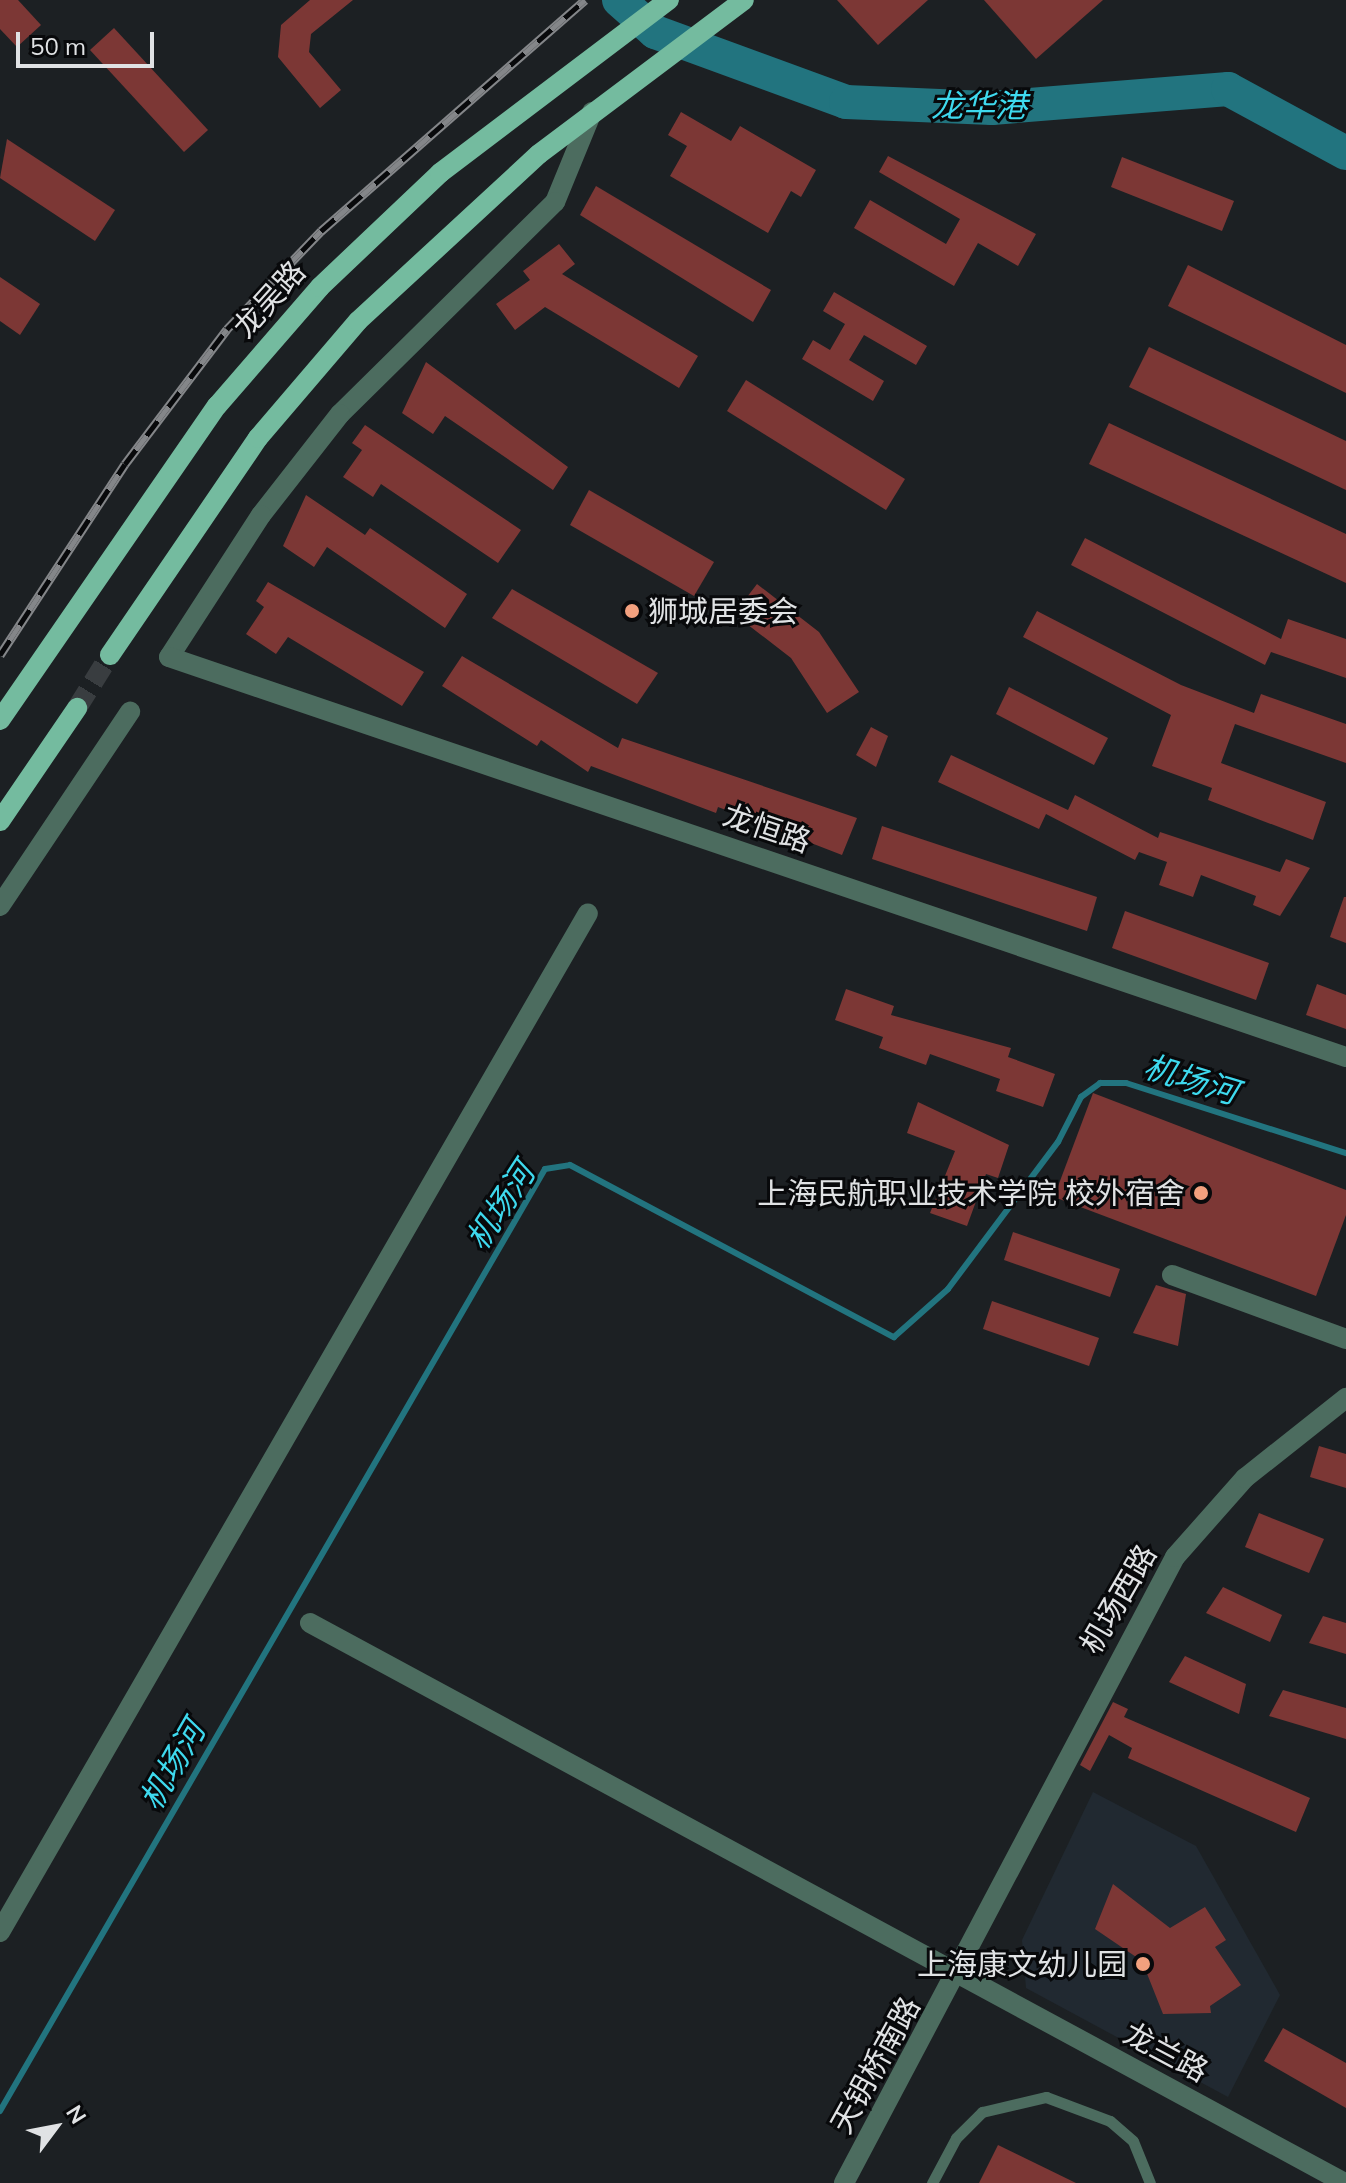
<!DOCTYPE html>
<html>
<head>
<meta charset="utf-8">
<style>
	body { margin:0 }
	#map { position:relative; width:1346px; height:2183px; overflow:hidden; background:#1c2023; font-family:Mulish,"Noto Sans SC",sans-serif }
	div>[style] { position:absolute }
	[style*='--x'] { left:calc(var(--x)*1px); top:calc(var(--y)*1px); width:calc(var(--w)*1px); rotate:calc(var(--a)*1deg) }
	.built>* { inset:0; background:#212931 }
	.stream>* { height:6px; margin:-3px; padding:0 3px; transform-origin:3px; border-radius:3px; background:#22747f }
	.river>* { height:34px; margin:-17px; padding:0 17px; transform-origin:17px; border-radius:17px; background:#22747f }
	.building>* { inset:0; background:#7c3735 }
	.primary-tunnel>* { height:20px; margin-top:-10px; transform-origin:0; background:repeating-linear-gradient(90deg,#393d40 0 20px,transparent 0 30px) }
	.service>* { height:11px; margin:-5.5px; padding:0 5.5px; transform-origin:5.5px; border-radius:5.5px; background:#4c6c5f }
	.minor>* { height:20px; margin:-10px; padding:0 10px; transform-origin:10px; border-radius:10px; background:#4c6c5f }
	.primary>* { height:20px; margin:-10px; padding:0 10px; transform-origin:10px; border-radius:10px; background:#74bb9f }
	.rail>* { height:9px; margin-top:-4.5px; transform-origin:0; background:repeating-linear-gradient(90deg,#08090b 0 18px,#848689 0 36px); box-sizing:border-box; border-block:2px solid #848689 }
	.dots>* { width:22px; height:22px; translate:-50% -50%; box-sizing:border-box; border:4px solid #08090b; border-radius:50% }
	span { translate:-50% -50%; white-space:nowrap; text-align:center; line-height:1.15; -webkit-text-stroke:6px #08090b; paint-order:stroke }
	.street-label { font-size:30px; color:#e0e2e4 }
	.poi-label { font-size:30px; color:#e0e2e4 }
	.left { translate:0 -50%; text-align:left }
	.right { translate:-100% -50%; text-align:right }
	.water-label { font-size:32px; color:#3ed9ee; font-style:italic }
	.north { position:absolute; left:16px; top:2087px; width:80px; height:80px; -webkit-text-stroke:6px #08090b; paint-order:stroke; rotate:58deg; font-size:22px; font-weight:700; line-height:32px; text-align:center; color:#e0e2e4 }
	.north::after { content:''; display:block; margin:auto; width:28px; height:36px; background:#e0e2e4; clip-path:polygon(50% 0,100% 100%,50% 72%,0 100%) }
	.scale { position:absolute; left:16px; top:32px; width:138px; height:36px; box-sizing:border-box; border:4px solid #e0e2e4; border-top:0; padding-left:10px; font-size:24px; line-height:28px; white-space:nowrap; color:#e0e2e4; -webkit-text-stroke:6px #08090b; paint-order:stroke }
</style>
</head>
<body>
<div id="map">
	<div class="built">
		<div style="clip-path:polygon(1093px 1792px,1196px 1846px,1280px 1995px,1228px 2097px,1026px 1988px,1022px 1940px)"></div>
	</div>
	<div class="stream">
		<div style="--x:0;--y:2111;--w:1088;--a:-59.95"></div>
		<div style="--x:545;--y:1169;--w:25;--a:-9"></div>
		<div style="--x:570;--y:1165;--w:367;--a:28"></div>
		<div style="--x:894;--y:1337;--w:72;--a:-41.6"></div>
		<div style="--x:948;--y:1289;--w:184;--a:-53.2"></div>
		<div style="--x:1058;--y:1142;--w:51;--a:-62.9"></div>
		<div style="--x:1081;--y:1097;--w:24;--a:-36"></div>
		<div style="--x:1100;--y:1083;--w:26;--a:0"></div>
		<div style="--x:1126;--y:1083;--w:231;--a:17.7"></div>
	</div>
	<div class="river">
		<div style="--x:619;--y:0;--w:48;--a:41.6"></div>
		<div style="--x:655;--y:32;--w:203;--a:20.1"></div>
		<div style="--x:846;--y:102;--w:146;--a:2.4"></div>
		<div style="--x:992;--y:108;--w:237;--a:-4.6"></div>
		<div style="--x:1228;--y:89;--w:134;--a:28.5"></div>
	</div>
	<div class="building">
		<div style="clip-path:polygon(0 0,18px 0,41px 25px,17px 47px,0 29px)"></div>
		<div style="clip-path:polygon(310px 0,353px 0,311px 34px,309px 52px,341px 90px,320px 108px,278px 57px,281px 25px)"></div>
		<div style="clip-path:polygon(837px 0,928px 0,878px 45px)"></div>
		<div style="clip-path:polygon(984px 0,1103px 0,1036px 59px)"></div>
		<div style="clip-path:polygon(114px 28px,208px 130px,184px 152px,90px 50px)"></div>
		<div style="clip-path:polygon(681px 112px,731px 141px,740px 126px,816px 170px,801px 197px,791px 191px,768px 233px,670px 176px,687px 146px,668px 135px)"></div>
		<div style="clip-path:polygon(7px 139px,115px 210px,95px 241px,0 178px)"></div>
		<div style="clip-path:polygon(888px 156px,1036px 234px,1018px 266px,978px 243px,954px 286px,854px 228px,870px 200px,946px 244px,960px 219px,879px 172px)"></div>
		<div style="clip-path:polygon(1122px 157px,1234px 201px,1222px 231px,1111px 187px)"></div>
		<div style="clip-path:polygon(596px 186px,771px 290px,753px 322px,580px 215px)"></div>
		<div style="clip-path:polygon(559px 244px,575px 264px,562px 274px,698px 356px,679px 388px,545px 307px,515px 330px,496px 304px,530px 280px,523px 271px)"></div>
		<div style="clip-path:polygon(1188px 265px,1346px 345px,1346px 393px,1168px 306px)"></div>
		<div style="clip-path:polygon(0 277px,40px 304px,20px 335px,0 321px)"></div>
		<div style="clip-path:polygon(834px 292px,927px 346px,916px 365px,864px 335px,849px 360px,884px 381px,873px 401px,802px 359px,813px 340px,830px 350px,845px 324px,823px 311px)"></div>
		<div style="clip-path:polygon(1149px 347px,1346px 441px,1346px 490px,1129px 387px)"></div>
		<div style="clip-path:polygon(426px 362px,568px 467px,553px 490px,445px 416px,433px 434px,402px 413px)"></div>
		<div style="clip-path:polygon(746px 380px,905px 479px,886px 510px,727px 411px)"></div>
		<div style="clip-path:polygon(1109px 423px,1346px 534px,1346px 583px,1089px 464px)"></div>
		<div style="clip-path:polygon(365px 425px,521px 530px,498px 563px,381px 484px,373px 497px,343px 477px,362px 450px,352px 443px)"></div>
		<div style="clip-path:polygon(589px 490px,714px 562px,694px 596px,570px 525px)"></div>
		<div style="clip-path:polygon(306px 495px,365px 535px,370px 528px,467px 594px,445px 628px,327px 547px,314px 567px,283px 546px)"></div>
		<div style="clip-path:polygon(1085px 538px,1281px 639px,1288px 619px,1346px 639px,1346px 678px,1271px 652px,1265px 665px,1071px 565px)"></div>
		<div style="clip-path:polygon(268px 582px,424px 672px,402px 706px,288px 637px,276px 654px,246px 634px,264px 607px,256px 601px)"></div>
		<div style="clip-path:polygon(757px 584px,819px 632px,859px 692px,827px 713px,791px 658px,734px 614px)"></div>
		<div style="clip-path:polygon(512px 589px,658px 673px,637px 704px,492px 618px)"></div>
		<div style="clip-path:polygon(1037px 611px,1181px 685px,1254px 713px,1261px 694px,1346px 724px,1346px 763px,1235px 724px,1221px 763px,1326px 802px,1313px 840px,1208px 800px,1212px 788px,1152px 766px,1171px 715px,1023px 637px)"></div>
		<div style="clip-path:polygon(462px 656px,618px 748px,622px 738px,857px 818px,842px 855px,718px 807px,716px 813px,591px 766px,588px 772px,541px 740px,537px 746px,442px 686px)"></div>
		<div style="clip-path:polygon(1009px 687px,1108px 738px,1094px 765px,996px 714px)"></div>
		<div style="clip-path:polygon(871px 727px,888px 736px,876px 767px,856px 755px)"></div>
		<div style="clip-path:polygon(951px 755px,1068px 810px,1075px 795px,1158px 838px,1160px 832px,1280px 872px,1286px 859px,1310px 868px,1280px 916px,1253px 905px,1256px 896px,1201px 875px,1193px 897px,1159px 885px,1167px 862px,1139px 852px,1135px 860px,1046px 814px,1039px 829px,938px 782px)"></div>
		<div style="clip-path:polygon(882px 826px,1097px 897px,1087px 931px,872px 859px)"></div>
		<div style="clip-path:polygon(1344px 897px,1346px 897px,1346px 943px,1330px 937px)"></div>
		<div style="clip-path:polygon(1125px 911px,1269px 963px,1256px 1000px,1112px 948px)"></div>
		<div style="clip-path:polygon(1317px 984px,1346px 995px,1346px 1029px,1306px 1015px)"></div>
		<div style="clip-path:polygon(846px 989px,894px 1006px,891px 1015px,1011px 1048px,1008px 1057px,1055px 1074px,1043px 1107px,996px 1091px,1000px 1079px,930px 1054px,926px 1065px,879px 1048px,883px 1037px,835px 1020px)"></div>
		<div style="clip-path:polygon(1093px 1093px,1346px 1190px,1346px 1215px,1316px 1296px,1054px 1197px)"></div>
		<div style="clip-path:polygon(918px 1102px,1009px 1145px,998px 1178px,986px 1174px,967px 1226px,930px 1213px,955px 1151px,907px 1133px)"></div>
		<div style="clip-path:polygon(1013px 1232px,1120px 1269px,1110px 1297px,1004px 1260px)"></div>
		<div style="clip-path:polygon(1156px 1285px,1186px 1294px,1178px 1346px,1133px 1333px)"></div>
		<div style="clip-path:polygon(992px 1301px,1099px 1338px,1089px 1366px,983px 1329px)"></div>
		<div style="clip-path:polygon(1319px 1446px,1346px 1454px,1346px 1488px,1310px 1477px)"></div>
		<div style="clip-path:polygon(1259px 1513px,1324px 1539px,1309px 1573px,1245px 1547px)"></div>
		<div style="clip-path:polygon(1223px 1587px,1282px 1615px,1270px 1642px,1206px 1613px)"></div>
		<div style="clip-path:polygon(1323px 1616px,1346px 1623px,1346px 1654px,1309px 1643px)"></div>
		<div style="clip-path:polygon(1185px 1656px,1246px 1684px,1239px 1714px,1169px 1682px)"></div>
		<div style="clip-path:polygon(1283px 1690px,1346px 1708px,1346px 1739px,1269px 1716px)"></div>
		<div style="clip-path:polygon(1113px 1702px,1128px 1709px,1124px 1717px,1310px 1798px,1296px 1832px,1128px 1758px,1132px 1748px,1109px 1735px,1090px 1771px,1080px 1765px)"></div>
		<div style="clip-path:polygon(1113px 1884px,1170px 1928px,1205px 1907px,1226px 1940px,1215px 1947px,1241px 1985px,1210px 2006px,1211px 2013px,1163px 2014px,1142px 1961px,1095px 1929px)"></div>
		<div style="clip-path:polygon(1283px 2028px,1346px 2063px,1346px 2108px,1264px 2061px)"></div>
		<div style="clip-path:polygon(998px 2145px,1076px 2183px,979px 2183px)"></div>
	</div>
	<div class="primary-tunnel">
		<div style="--x:77;--y:708;--w:62;--a:-58.1"></div>
	</div>
	<div class="service">
		<div style="--x:932;--y:2183;--w:51;--a:-61.9"></div>
		<div style="--x:956;--y:2138;--w:37;--a:-45"></div>
		<div style="--x:982;--y:2112;--w:66;--a:-13.2"></div>
		<div style="--x:1046;--y:2097;--w:68;--a:20.6"></div>
		<div style="--x:1110;--y:2121;--w:30;--a:41"></div>
		<div style="--x:1133;--y:2141;--w:45;--a:68"></div>
	</div>
	<div class="minor">
		<div style="--x:592;--y:112;--w:97;--a:112.3"></div>
		<div style="--x:555;--y:202;--w:302;--a:135.4"></div>
		<div style="--x:340;--y:414;--w:128;--a:128"></div>
		<div style="--x:261;--y:515;--w:169;--a:122.9"></div>
		<div style="--x:169;--y:657;--w:1243;--a:18.77"></div>
		<div style="--x:0;--y:906;--w:234;--a:-56.2"></div>
		<div style="--x:1172;--y:1275;--w:185;--a:20.2"></div>
		<div style="--x:310;--y:1623;--w:1177;--a:28.42"></div>
		<div style="--x:0;--y:1932;--w:1176;--a:-60.01"></div>
		<div style="--x:844;--y:2183;--w:708;--a:-62.13"></div>
		<div style="--x:1175;--y:1557;--w:106;--a:-48.5"></div>
		<div style="--x:1245;--y:1478;--w:129;--a:-38.4"></div>
	</div>
	<div class="primary">
		<div style="--x:110;--y:655;--w:263;--a:-55.7"></div>
		<div style="--x:258;--y:438;--w:154;--a:-49.5"></div>
		<div style="--x:358;--y:321;--w:246;--a:-42.7"></div>
		<div style="--x:539;--y:154;--w:256;--a:-36.9"></div>
		<div style="--x:0;--y:720;--w:382;--a:-55.4"></div>
		<div style="--x:217;--y:406;--w:157;--a:-49.1"></div>
		<div style="--x:320;--y:287;--w:166;--a:-43.5"></div>
		<div style="--x:440;--y:173;--w:287;--a:-37.1"></div>
		<div style="--x:0;--y:821;--w:137;--a:-55.7"></div>
	</div>
	<div class="rail">
		<div style="--x:0;--y:655;--w:228;--a:-56.8"></div>
		<div style="--x:125;--y:464;--w:169;--a:-52.9"></div>
		<div style="--x:227;--y:329;--w:136;--a:-46.2"></div>
		<div style="--x:321;--y:231;--w:351;--a:-41.2"></div>
	</div>
	<div class="dots">
		<div style="left:632px;top:611px;background:#f2a07e"></div>
		<div style="left:1201px;top:1193px;background:#f2a07e"></div>
		<div style="left:1143px;top:1964px;background:#f2a07e"></div>
	</div>
	<div class="street-label">
		<span style="left:269px;top:299px;rotate:-48deg">龙吴路</span>
		<span style="left:767px;top:828px;rotate:19deg">龙恒路</span>
		<span style="left:1118px;top:1599px;rotate:-60deg">机场西路</span>
		<span style="left:1166px;top:2052px;rotate:28deg">龙兰路</span>
		<span style="left:875px;top:2065px;rotate:-61deg">天钥桥南路</span>
	</div>
	<div class="poi-label">
		<span class="left" style="left:648px;top:611px">狮城居委会</span>
		<span class="right" style="left:1185px;top:1193px">上海民航职业技术学院 校外宿舍</span>
		<span class="right" style="left:1127px;top:1964px">上海康文幼儿园</span>
	</div>
	<div class="water-label">
		<span style="left:979px;top:105px">龙华港</span>
		<span style="left:1191px;top:1079px;rotate:17deg">机场河</span>
		<span style="left:500px;top:1206px;rotate:-57deg">机场河</span>
		<span style="left:172px;top:1765px;rotate:-60deg">机场河</span>
	</div>
	<div class="north">N</div>
	<div class="scale">50 m</div>
</div>
</body>
</html>
